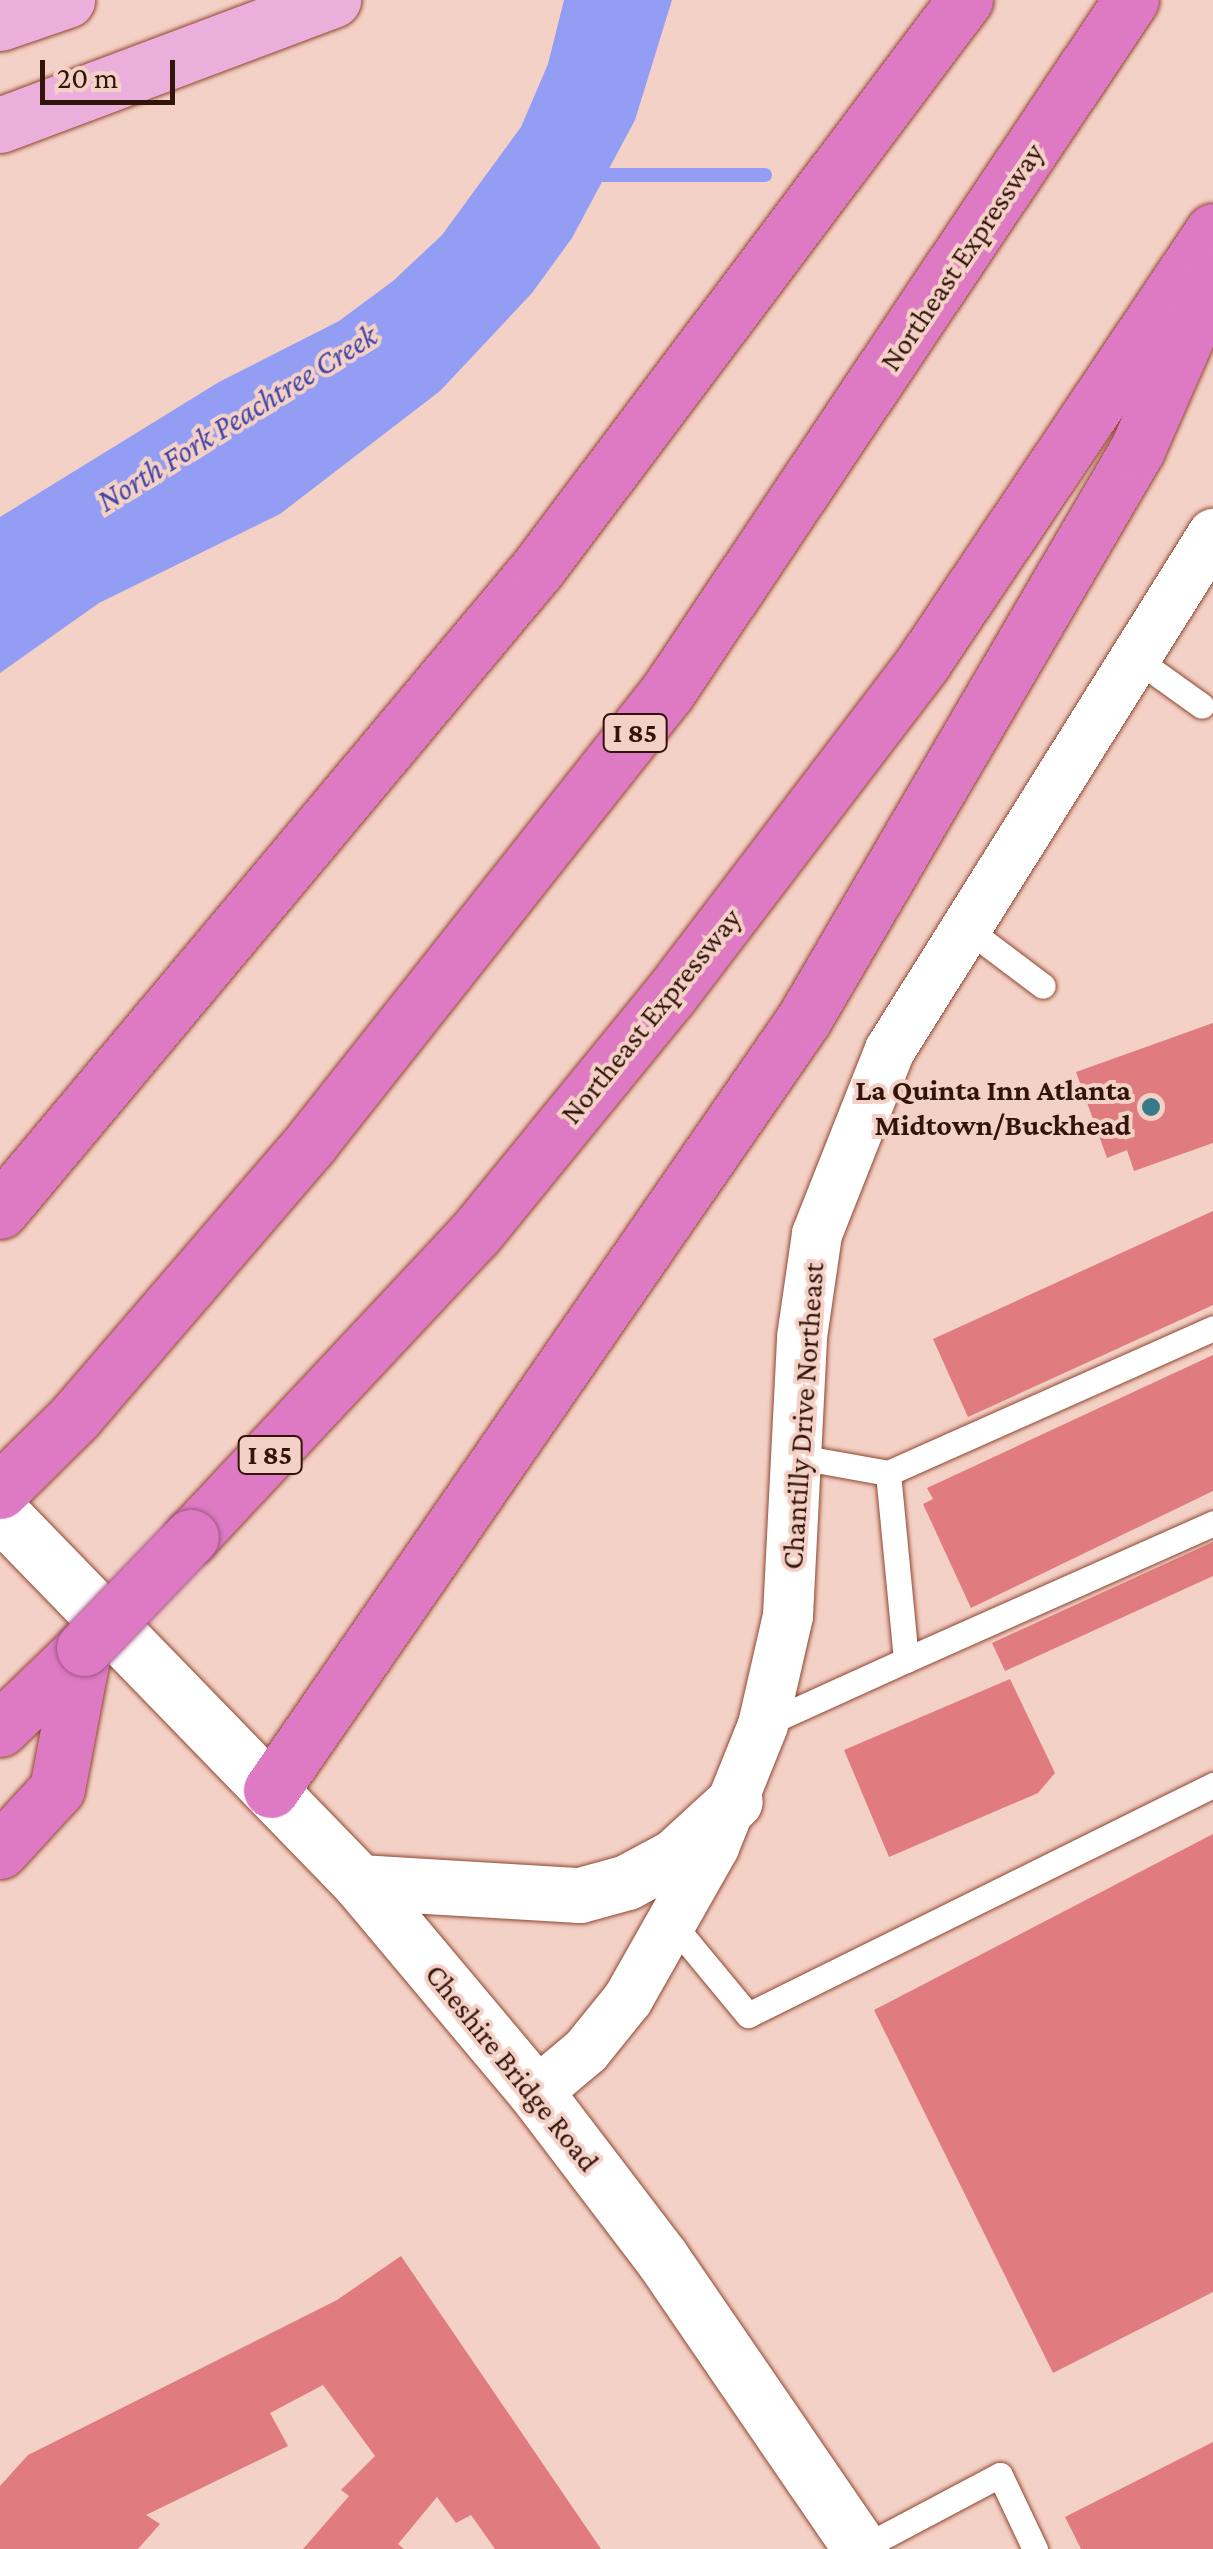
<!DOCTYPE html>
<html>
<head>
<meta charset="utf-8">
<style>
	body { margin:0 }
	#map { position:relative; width:1213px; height:2549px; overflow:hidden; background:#f4d1c6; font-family:"Crimson Pro",serif }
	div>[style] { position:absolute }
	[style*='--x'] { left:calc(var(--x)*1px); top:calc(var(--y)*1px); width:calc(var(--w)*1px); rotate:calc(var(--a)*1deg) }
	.water>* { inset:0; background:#939df3 }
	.stream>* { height:14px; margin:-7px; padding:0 7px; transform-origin:7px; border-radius:7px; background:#939df3 }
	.building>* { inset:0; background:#e07b7f }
	.roads { filter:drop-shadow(0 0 2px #90462f) drop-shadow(0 0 2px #90462f) }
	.service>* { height:25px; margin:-12.5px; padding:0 12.5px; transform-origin:12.5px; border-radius:12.5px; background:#fff }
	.minor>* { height:50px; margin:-25px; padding:0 25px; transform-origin:25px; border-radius:25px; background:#fff }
	.secondary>* { height:55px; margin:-27.5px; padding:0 27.5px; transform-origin:27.5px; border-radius:27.5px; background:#fff }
	.primary>* { height:55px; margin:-27.5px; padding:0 27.5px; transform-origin:27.5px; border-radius:27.5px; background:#ebafdb }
	.motorway>* { height:55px; margin:-27.5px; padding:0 27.5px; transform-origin:27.5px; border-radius:27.5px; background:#dd7ac3 }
	.bridges { filter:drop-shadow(0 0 2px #a25682) drop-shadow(0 0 2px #a25682) }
	.motorway-bridge>* { height:55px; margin:-27.5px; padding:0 27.5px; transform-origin:27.5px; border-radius:27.5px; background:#dd7ac3 }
	.dots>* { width:28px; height:28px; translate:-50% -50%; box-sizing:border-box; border:5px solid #f4d1c6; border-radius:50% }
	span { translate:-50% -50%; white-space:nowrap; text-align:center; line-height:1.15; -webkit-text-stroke:8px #f4d1c6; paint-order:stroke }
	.shield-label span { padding:2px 8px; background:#f4d1c6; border:2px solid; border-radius:8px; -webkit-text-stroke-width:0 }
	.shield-label { font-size:28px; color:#33140a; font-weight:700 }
	.street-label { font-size:30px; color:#33140a }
	.poi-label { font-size:30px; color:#33140a; font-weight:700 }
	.right { translate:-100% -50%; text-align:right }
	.water-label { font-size:32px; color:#4445a8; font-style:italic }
	.scale { position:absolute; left:40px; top:60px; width:135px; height:45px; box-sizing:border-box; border:5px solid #33140a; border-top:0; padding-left:12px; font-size:30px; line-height:35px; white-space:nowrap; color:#33140a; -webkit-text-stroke:8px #f4d1c6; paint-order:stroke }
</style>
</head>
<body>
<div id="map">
	<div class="water">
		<div style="clip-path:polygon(564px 0,672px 0,635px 120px,572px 238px,532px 293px,440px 391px,280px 514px,99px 603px,0 673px,0 517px,219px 382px,339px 321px,393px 281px,442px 235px,521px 127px,548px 64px)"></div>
	</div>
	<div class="stream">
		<div style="--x:590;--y:175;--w:175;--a:0"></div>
	</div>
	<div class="building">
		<div style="clip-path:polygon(1213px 1023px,1213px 1143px,1134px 1171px,1127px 1150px,1107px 1158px,1076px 1072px)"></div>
		<div style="clip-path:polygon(1213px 1211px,1213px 1305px,968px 1417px,933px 1339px)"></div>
		<div style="clip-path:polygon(1213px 1355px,1213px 1491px,971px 1608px,923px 1504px,933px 1499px,927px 1488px)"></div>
		<div style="clip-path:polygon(1213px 1542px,1213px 1576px,1005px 1671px,992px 1643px)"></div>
		<div style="clip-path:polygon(1010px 1679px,1055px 1773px,1038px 1793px,889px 1857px,844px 1750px)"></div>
		<div style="clip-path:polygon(1213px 1834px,1213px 2292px,1053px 2373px,874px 2010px)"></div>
		<div style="clip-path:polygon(401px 2256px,601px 2549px,495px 2549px,471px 2515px,456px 2523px,437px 2497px,398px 2544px,404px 2549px,303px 2549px,349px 2496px,341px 2490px,375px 2456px,323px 2385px,270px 2413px,288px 2446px,146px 2515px,160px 2524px,138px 2549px,0 2549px,0 2486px,28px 2455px,337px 2300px)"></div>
		<div style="clip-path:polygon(1213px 2442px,1213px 2549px,1081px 2549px,1065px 2517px)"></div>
	</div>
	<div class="roads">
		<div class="service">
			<div style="--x:1135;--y:658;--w:82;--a:35.6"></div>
			<div style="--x:966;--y:928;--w:96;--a:37"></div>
			<div style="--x:799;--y:1457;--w:90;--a:10.2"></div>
			<div style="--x:888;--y:1473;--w:356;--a:-24"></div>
			<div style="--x:888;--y:1473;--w:188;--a:84.5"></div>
			<div style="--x:906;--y:1660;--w:336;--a:-24"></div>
			<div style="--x:763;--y:1725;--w:157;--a:-24.4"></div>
			<div style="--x:671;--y:1922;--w:121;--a:50.4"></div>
			<div style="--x:748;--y:2015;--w:519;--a:-26.32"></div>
			<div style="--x:860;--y:2549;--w:158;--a:-27.9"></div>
			<div style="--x:1000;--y:2475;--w:82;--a:64.7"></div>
		</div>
		<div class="minor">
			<div style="--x:536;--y:2093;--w:65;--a:-40"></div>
			<div style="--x:586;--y:2051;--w:67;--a:-51.1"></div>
			<div style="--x:628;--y:1999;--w:175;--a:-60.5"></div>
			<div style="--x:714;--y:1847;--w:131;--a:-68.1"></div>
			<div style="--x:763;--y:1725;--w:112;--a:-77.1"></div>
			<div style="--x:788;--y:1616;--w:279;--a:-87.1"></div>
			<div style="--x:802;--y:1337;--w:104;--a:-81.7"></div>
			<div style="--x:817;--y:1234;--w:198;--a:-68.4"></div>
			<div style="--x:890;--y:1050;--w:609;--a:-57.95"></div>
		</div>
		<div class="secondary">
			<div style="--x:0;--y:1512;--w:516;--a:45.86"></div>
			<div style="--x:359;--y:1882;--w:275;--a:50"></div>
			<div style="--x:536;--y:2093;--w:206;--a:52.7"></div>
			<div style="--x:661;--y:2257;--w:354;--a:55.6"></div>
			<div style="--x:359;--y:1882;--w:221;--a:3.4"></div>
			<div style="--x:580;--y:1895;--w:49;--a:-15.5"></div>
			<div style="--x:627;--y:1882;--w:55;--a:-28.4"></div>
			<div style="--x:675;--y:1856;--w:81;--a:-42.5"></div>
		</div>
		<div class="primary">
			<div style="--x:0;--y:23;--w:71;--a:-18.9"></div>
			<div style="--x:0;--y:125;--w:356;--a:-20.6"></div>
		</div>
		<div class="motorway">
			<div style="--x:0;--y:1211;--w:838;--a:-50.08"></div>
			<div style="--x:538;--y:568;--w:711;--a:-53.07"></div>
			<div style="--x:0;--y:1491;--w:105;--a:-44.6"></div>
			<div style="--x:75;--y:1417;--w:364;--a:-49.3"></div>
			<div style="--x:312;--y:1141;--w:574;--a:-51.65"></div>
			<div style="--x:668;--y:691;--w:832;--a:-56.18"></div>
			<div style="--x:191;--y:1537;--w:414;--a:-46.9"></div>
			<div style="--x:474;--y:1235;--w:310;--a:-50.8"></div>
			<div style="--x:670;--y:995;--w:420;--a:-52.7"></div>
			<div style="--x:924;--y:661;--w:518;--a:-56.1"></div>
			<div style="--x:0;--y:1729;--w:117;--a:-44"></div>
			<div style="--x:271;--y:1790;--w:937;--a:-55.34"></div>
			<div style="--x:804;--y:1019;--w:659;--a:-59.66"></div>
			<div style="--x:1137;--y:450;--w:189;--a:-66.3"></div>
			<div style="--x:0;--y:1851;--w:84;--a:-47.4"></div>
			<div style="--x:57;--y:1789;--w:144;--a:-79.2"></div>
		</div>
	</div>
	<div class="bridges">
		<div class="motorway-bridge">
			<div style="--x:84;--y:1648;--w:154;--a:-46.1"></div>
		</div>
	</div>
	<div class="dots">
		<div style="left:1151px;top:1107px;background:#387a8b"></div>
	</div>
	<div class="shield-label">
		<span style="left:635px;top:733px">I 85</span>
		<span style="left:270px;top:1455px">I 85</span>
	</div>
	<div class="street-label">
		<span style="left:962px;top:257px;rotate:-56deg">Northeast Expressway</span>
		<span style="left:651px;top:1016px;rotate:-51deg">Northeast Expressway</span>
		<span style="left:803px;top:1416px;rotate:-86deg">Chantilly Drive Northeast</span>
		<span style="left:512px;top:2068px;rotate:51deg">Cheshire Bridge Road</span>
	</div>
	<div class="poi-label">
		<span class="right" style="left:1131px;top:1107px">La Quinta Inn Atlanta<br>Midtown/Buckhead</span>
	</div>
	<div class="water-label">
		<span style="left:237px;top:418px;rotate:-32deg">North Fork Peachtree Creek</span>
	</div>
	<div class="scale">20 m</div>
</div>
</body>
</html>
